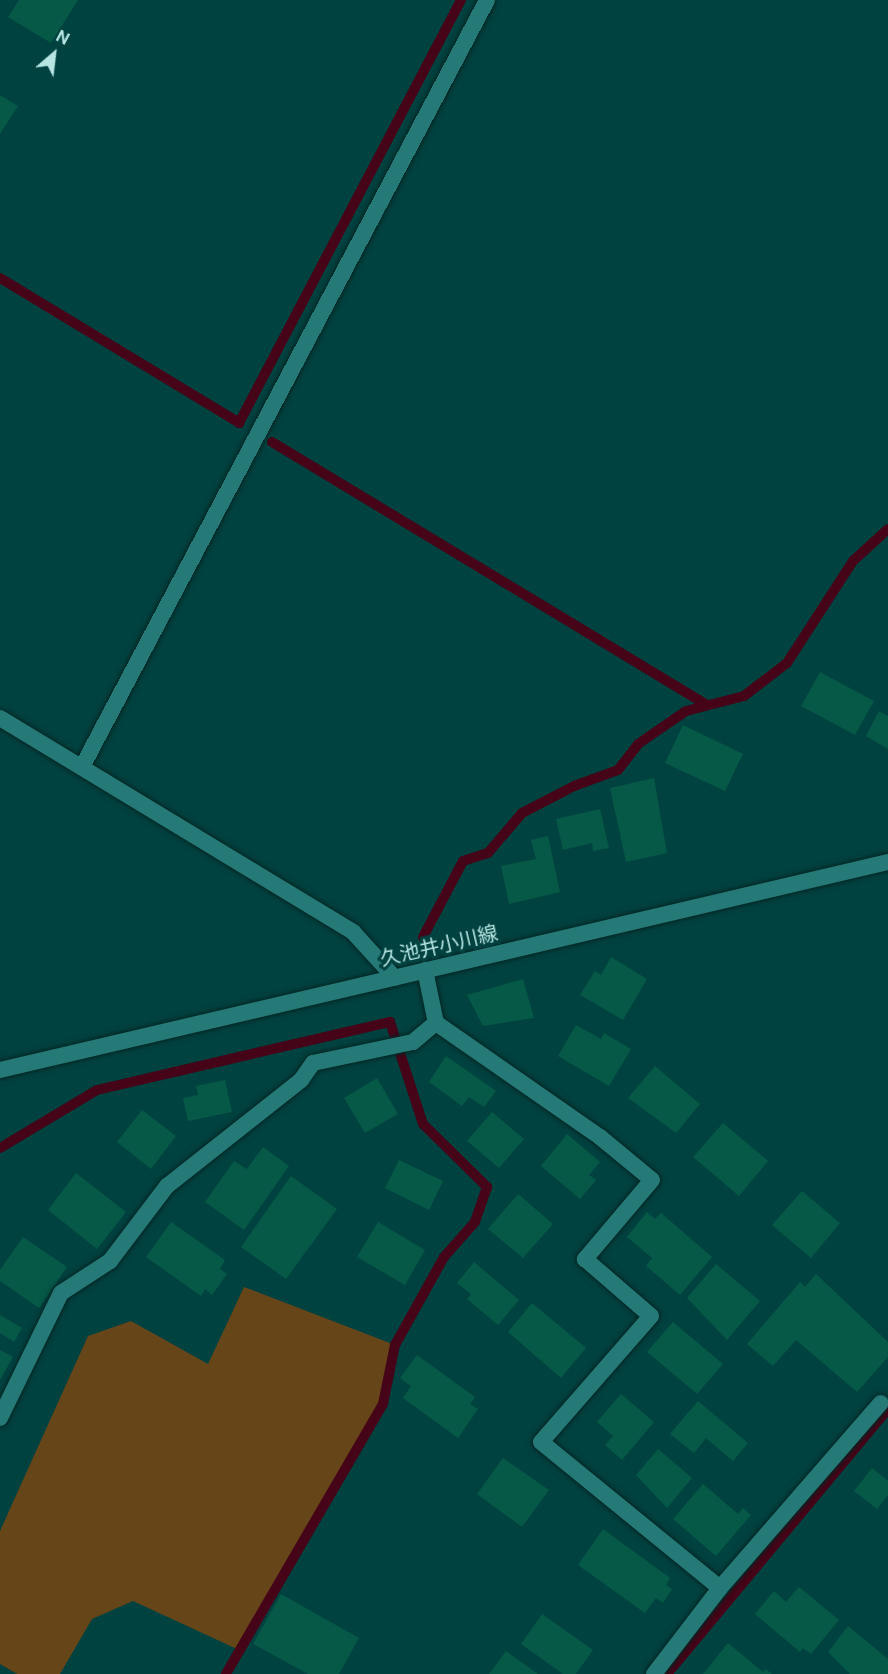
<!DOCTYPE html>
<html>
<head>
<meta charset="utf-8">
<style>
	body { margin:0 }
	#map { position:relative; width:888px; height:1674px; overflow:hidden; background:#004240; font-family:"Public Sans","Noto Sans JP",sans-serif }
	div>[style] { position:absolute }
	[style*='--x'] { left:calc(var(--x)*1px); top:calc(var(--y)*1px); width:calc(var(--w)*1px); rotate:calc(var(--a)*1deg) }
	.green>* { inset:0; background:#664519 }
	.stream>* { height:10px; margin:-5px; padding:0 5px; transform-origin:5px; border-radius:5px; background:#450417 }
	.building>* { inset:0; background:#055946 }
	.roads { filter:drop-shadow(0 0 2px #022624) drop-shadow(0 0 2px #022624) }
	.minor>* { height:16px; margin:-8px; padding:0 8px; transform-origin:8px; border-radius:8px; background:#257a77 }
	.tertiary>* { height:16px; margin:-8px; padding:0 8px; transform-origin:8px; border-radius:8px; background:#257a77 }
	span { translate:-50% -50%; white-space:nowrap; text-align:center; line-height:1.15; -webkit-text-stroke:6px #004240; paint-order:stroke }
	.street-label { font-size:20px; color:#b6e5e2 }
	.north { position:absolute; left:24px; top:24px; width:60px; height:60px; -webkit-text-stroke:4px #004240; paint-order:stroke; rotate:28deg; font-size:16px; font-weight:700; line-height:24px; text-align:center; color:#b6e5e2 }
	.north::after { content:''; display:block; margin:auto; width:21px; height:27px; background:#b6e5e2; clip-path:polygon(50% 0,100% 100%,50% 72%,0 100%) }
</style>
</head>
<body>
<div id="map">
	<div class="green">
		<div style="clip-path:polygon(244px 1287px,395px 1345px,383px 1404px,237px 1649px,133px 1601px,92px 1619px,60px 1674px,17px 1674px,0 1664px,0 1531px,88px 1336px,131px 1321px,208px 1364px)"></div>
	</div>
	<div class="stream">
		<div style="--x:0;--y:278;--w:280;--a:31.2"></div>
		<div style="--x:239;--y:423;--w:478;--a:-62.3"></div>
		<div style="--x:272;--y:442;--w:508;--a:31.16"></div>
		<div style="--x:423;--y:937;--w:86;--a:-62.2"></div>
		<div style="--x:463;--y:861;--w:26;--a:-18"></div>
		<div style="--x:488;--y:853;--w:52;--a:-49.6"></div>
		<div style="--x:522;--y:813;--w:59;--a:-27.4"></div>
		<div style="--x:574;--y:786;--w:47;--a:-20"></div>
		<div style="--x:618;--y:770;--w:33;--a:-52"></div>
		<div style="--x:638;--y:744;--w:58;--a:-34.5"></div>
		<div style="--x:686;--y:711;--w:60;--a:-14.5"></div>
		<div style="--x:744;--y:696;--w:54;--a:-37.5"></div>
		<div style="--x:787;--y:663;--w:121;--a:-57.1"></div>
		<div style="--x:853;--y:561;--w:47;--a:-42.4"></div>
		<div style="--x:0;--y:1148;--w:113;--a:-30.9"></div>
		<div style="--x:97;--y:1090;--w:301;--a:-13.1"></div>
		<div style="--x:390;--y:1022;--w:107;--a:72.1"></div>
		<div style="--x:423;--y:1124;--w:90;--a:44.5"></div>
		<div style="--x:487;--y:1187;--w:37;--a:109"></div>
		<div style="--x:475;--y:1222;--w:47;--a:131.5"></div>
		<div style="--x:444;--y:1257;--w:101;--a:119.1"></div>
		<div style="--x:395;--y:1345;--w:60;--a:101.5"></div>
		<div style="--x:383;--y:1404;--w:312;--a:120.2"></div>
		<div style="--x:667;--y:1674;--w:345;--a:-50.2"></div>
	</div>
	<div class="building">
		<div style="clip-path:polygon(19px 0,78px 0,51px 43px,8px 17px)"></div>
		<div style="clip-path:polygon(0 95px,18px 106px,0 134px)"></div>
		<div style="clip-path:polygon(820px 672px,874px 701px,855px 735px,801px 706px)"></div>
		<div style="clip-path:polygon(879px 711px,888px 716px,888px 749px,866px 736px)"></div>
		<div style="clip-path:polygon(683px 725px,743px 754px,725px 791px,665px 763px)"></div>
		<div style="clip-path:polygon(654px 778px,667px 853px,626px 862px,610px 788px)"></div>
		<div style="clip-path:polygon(600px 809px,609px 848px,593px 851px,592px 843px,563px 850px,556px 819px)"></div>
		<div style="clip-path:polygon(548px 836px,560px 892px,509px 904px,501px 866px,536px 859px,531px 840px)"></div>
		<div style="clip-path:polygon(611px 957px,647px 979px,623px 1020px,580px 995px,595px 971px,601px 975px)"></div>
		<div style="clip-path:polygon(523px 979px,534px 1018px,483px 1026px,467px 995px)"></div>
		<div style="clip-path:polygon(576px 1025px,601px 1039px,604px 1033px,631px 1049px,609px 1086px,558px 1056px)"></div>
		<div style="clip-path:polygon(446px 1056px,496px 1091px,484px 1107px,469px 1097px,462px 1106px,429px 1082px)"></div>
		<div style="clip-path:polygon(655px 1066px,700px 1104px,676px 1133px,628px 1098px)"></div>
		<div style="clip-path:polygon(377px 1078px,398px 1114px,365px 1133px,344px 1098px)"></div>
		<div style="clip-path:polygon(225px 1080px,232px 1112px,188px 1121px,183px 1098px,198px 1095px,196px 1086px)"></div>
		<div style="clip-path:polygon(142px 1110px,176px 1136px,151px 1169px,117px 1142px)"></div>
		<div style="clip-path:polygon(492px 1112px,524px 1139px,499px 1168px,467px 1141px)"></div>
		<div style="clip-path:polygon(723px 1123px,768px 1161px,739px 1196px,693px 1157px)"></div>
		<div style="clip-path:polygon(567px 1134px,600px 1162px,589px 1175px,596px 1180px,580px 1199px,541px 1166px)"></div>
		<div style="clip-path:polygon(263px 1147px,289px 1166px,244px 1230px,205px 1202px,234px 1161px,247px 1169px)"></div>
		<div style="clip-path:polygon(399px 1160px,443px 1181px,429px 1210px,385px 1188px)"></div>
		<div style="clip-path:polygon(76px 1173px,126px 1212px,97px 1249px,48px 1210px)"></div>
		<div style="clip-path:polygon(291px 1176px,337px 1209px,286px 1279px,241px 1247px)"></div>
		<div style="clip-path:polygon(802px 1191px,840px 1223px,811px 1258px,772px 1225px)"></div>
		<div style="clip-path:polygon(518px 1194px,553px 1224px,523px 1258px,488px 1229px)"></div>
		<div style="clip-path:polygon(647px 1212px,655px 1219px,661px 1213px,712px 1257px,680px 1295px,646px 1266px,652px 1258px,627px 1237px)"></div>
		<div style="clip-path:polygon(171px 1222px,225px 1260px,220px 1269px,227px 1274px,212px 1295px,205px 1289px,201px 1296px,146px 1257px)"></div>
		<div style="clip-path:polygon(378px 1222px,425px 1250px,405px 1285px,357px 1257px)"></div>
		<div style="clip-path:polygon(23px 1237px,67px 1267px,39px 1308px,0 1281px,0 1270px)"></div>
		<div style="clip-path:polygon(474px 1262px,519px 1300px,498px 1325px,467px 1299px,471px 1294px,457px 1283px)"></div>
		<div style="clip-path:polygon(716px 1264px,760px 1301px,727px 1340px,687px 1298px)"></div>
		<div style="clip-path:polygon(816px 1274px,888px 1342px,888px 1357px,857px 1392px,796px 1340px,773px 1366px,747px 1344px,800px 1282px,805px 1287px)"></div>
		<div style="clip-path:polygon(532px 1303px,586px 1348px,561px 1378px,508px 1332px)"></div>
		<div style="clip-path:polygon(0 1315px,22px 1328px,14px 1342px,0 1333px)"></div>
		<div style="clip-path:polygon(673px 1322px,723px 1364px,697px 1394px,647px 1352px)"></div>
		<div style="clip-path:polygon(0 1350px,13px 1357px,0 1380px)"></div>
		<div style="clip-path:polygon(417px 1355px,475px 1397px,470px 1404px,478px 1409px,458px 1438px,403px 1398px,411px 1386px,400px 1378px)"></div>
		<div style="clip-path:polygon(621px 1394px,654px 1422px,622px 1460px,605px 1445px,613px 1436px,597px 1422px)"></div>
		<div style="clip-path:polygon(698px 1401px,748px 1443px,733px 1461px,706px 1438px,694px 1453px,670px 1434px)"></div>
		<div style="clip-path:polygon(658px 1449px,692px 1478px,667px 1508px,636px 1475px)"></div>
		<div style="clip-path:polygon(503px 1458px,549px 1490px,522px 1527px,477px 1494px)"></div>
		<div style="clip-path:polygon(872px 1468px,888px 1481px,888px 1495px,877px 1509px,854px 1491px)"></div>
		<div style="clip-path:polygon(703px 1484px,738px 1514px,743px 1508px,751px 1515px,716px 1556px,673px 1519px)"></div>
		<div style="clip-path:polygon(603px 1529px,670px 1578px,666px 1585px,672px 1589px,663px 1603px,656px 1598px,645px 1613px,578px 1565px)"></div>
		<div style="clip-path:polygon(799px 1587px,839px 1620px,811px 1654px,803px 1648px,800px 1652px,755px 1614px,774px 1591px,786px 1602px)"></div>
		<div style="clip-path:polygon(281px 1594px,359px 1638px,339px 1674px,308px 1674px,253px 1644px)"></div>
		<div style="clip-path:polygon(542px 1614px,593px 1650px,576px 1674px,563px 1674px,521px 1644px)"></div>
		<div style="clip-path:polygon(848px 1626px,888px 1659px,888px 1674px,850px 1674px,828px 1652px)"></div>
		<div style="clip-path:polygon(728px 1643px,763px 1672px,766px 1669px,772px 1674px,703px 1674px)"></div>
		<div style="clip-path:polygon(506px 1651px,538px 1674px,489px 1674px)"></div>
	</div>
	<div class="roads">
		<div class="minor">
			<div style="--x:0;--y:718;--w:413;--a:31.2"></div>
			<div style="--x:353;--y:932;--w:62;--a:47.6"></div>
			<div style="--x:82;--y:767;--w:867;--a:-62.16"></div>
			<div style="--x:425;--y:970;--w:54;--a:78.3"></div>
			<div style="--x:436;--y:1023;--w:200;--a:34.8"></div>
			<div style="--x:600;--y:1137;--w:67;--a:39.6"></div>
			<div style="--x:652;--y:1180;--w:104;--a:130.3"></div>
			<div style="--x:585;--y:1259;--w:87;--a:40.8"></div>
			<div style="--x:651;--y:1316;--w:167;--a:131.1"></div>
			<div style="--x:541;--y:1442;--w:231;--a:39.2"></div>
			<div style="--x:0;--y:1418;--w:139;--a:-64"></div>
			<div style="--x:61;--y:1293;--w:59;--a:-33.1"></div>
			<div style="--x:110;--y:1261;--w:94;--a:-52.8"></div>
			<div style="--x:167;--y:1186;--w:171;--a:-38.3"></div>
			<div style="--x:301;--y:1080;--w:21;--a:-55"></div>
			<div style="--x:313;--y:1063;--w:102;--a:-11.9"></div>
			<div style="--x:413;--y:1042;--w:30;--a:-40"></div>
			<div style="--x:654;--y:1674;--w:108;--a:-52.5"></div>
			<div style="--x:720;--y:1588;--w:245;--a:-49"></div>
		</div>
		<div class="tertiary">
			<div style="--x:0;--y:1070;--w:912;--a:-13.18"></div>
		</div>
	</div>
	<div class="street-label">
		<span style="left:439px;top:946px;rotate:-13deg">久池井小川線</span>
	</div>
	<div class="north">N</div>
</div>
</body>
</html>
